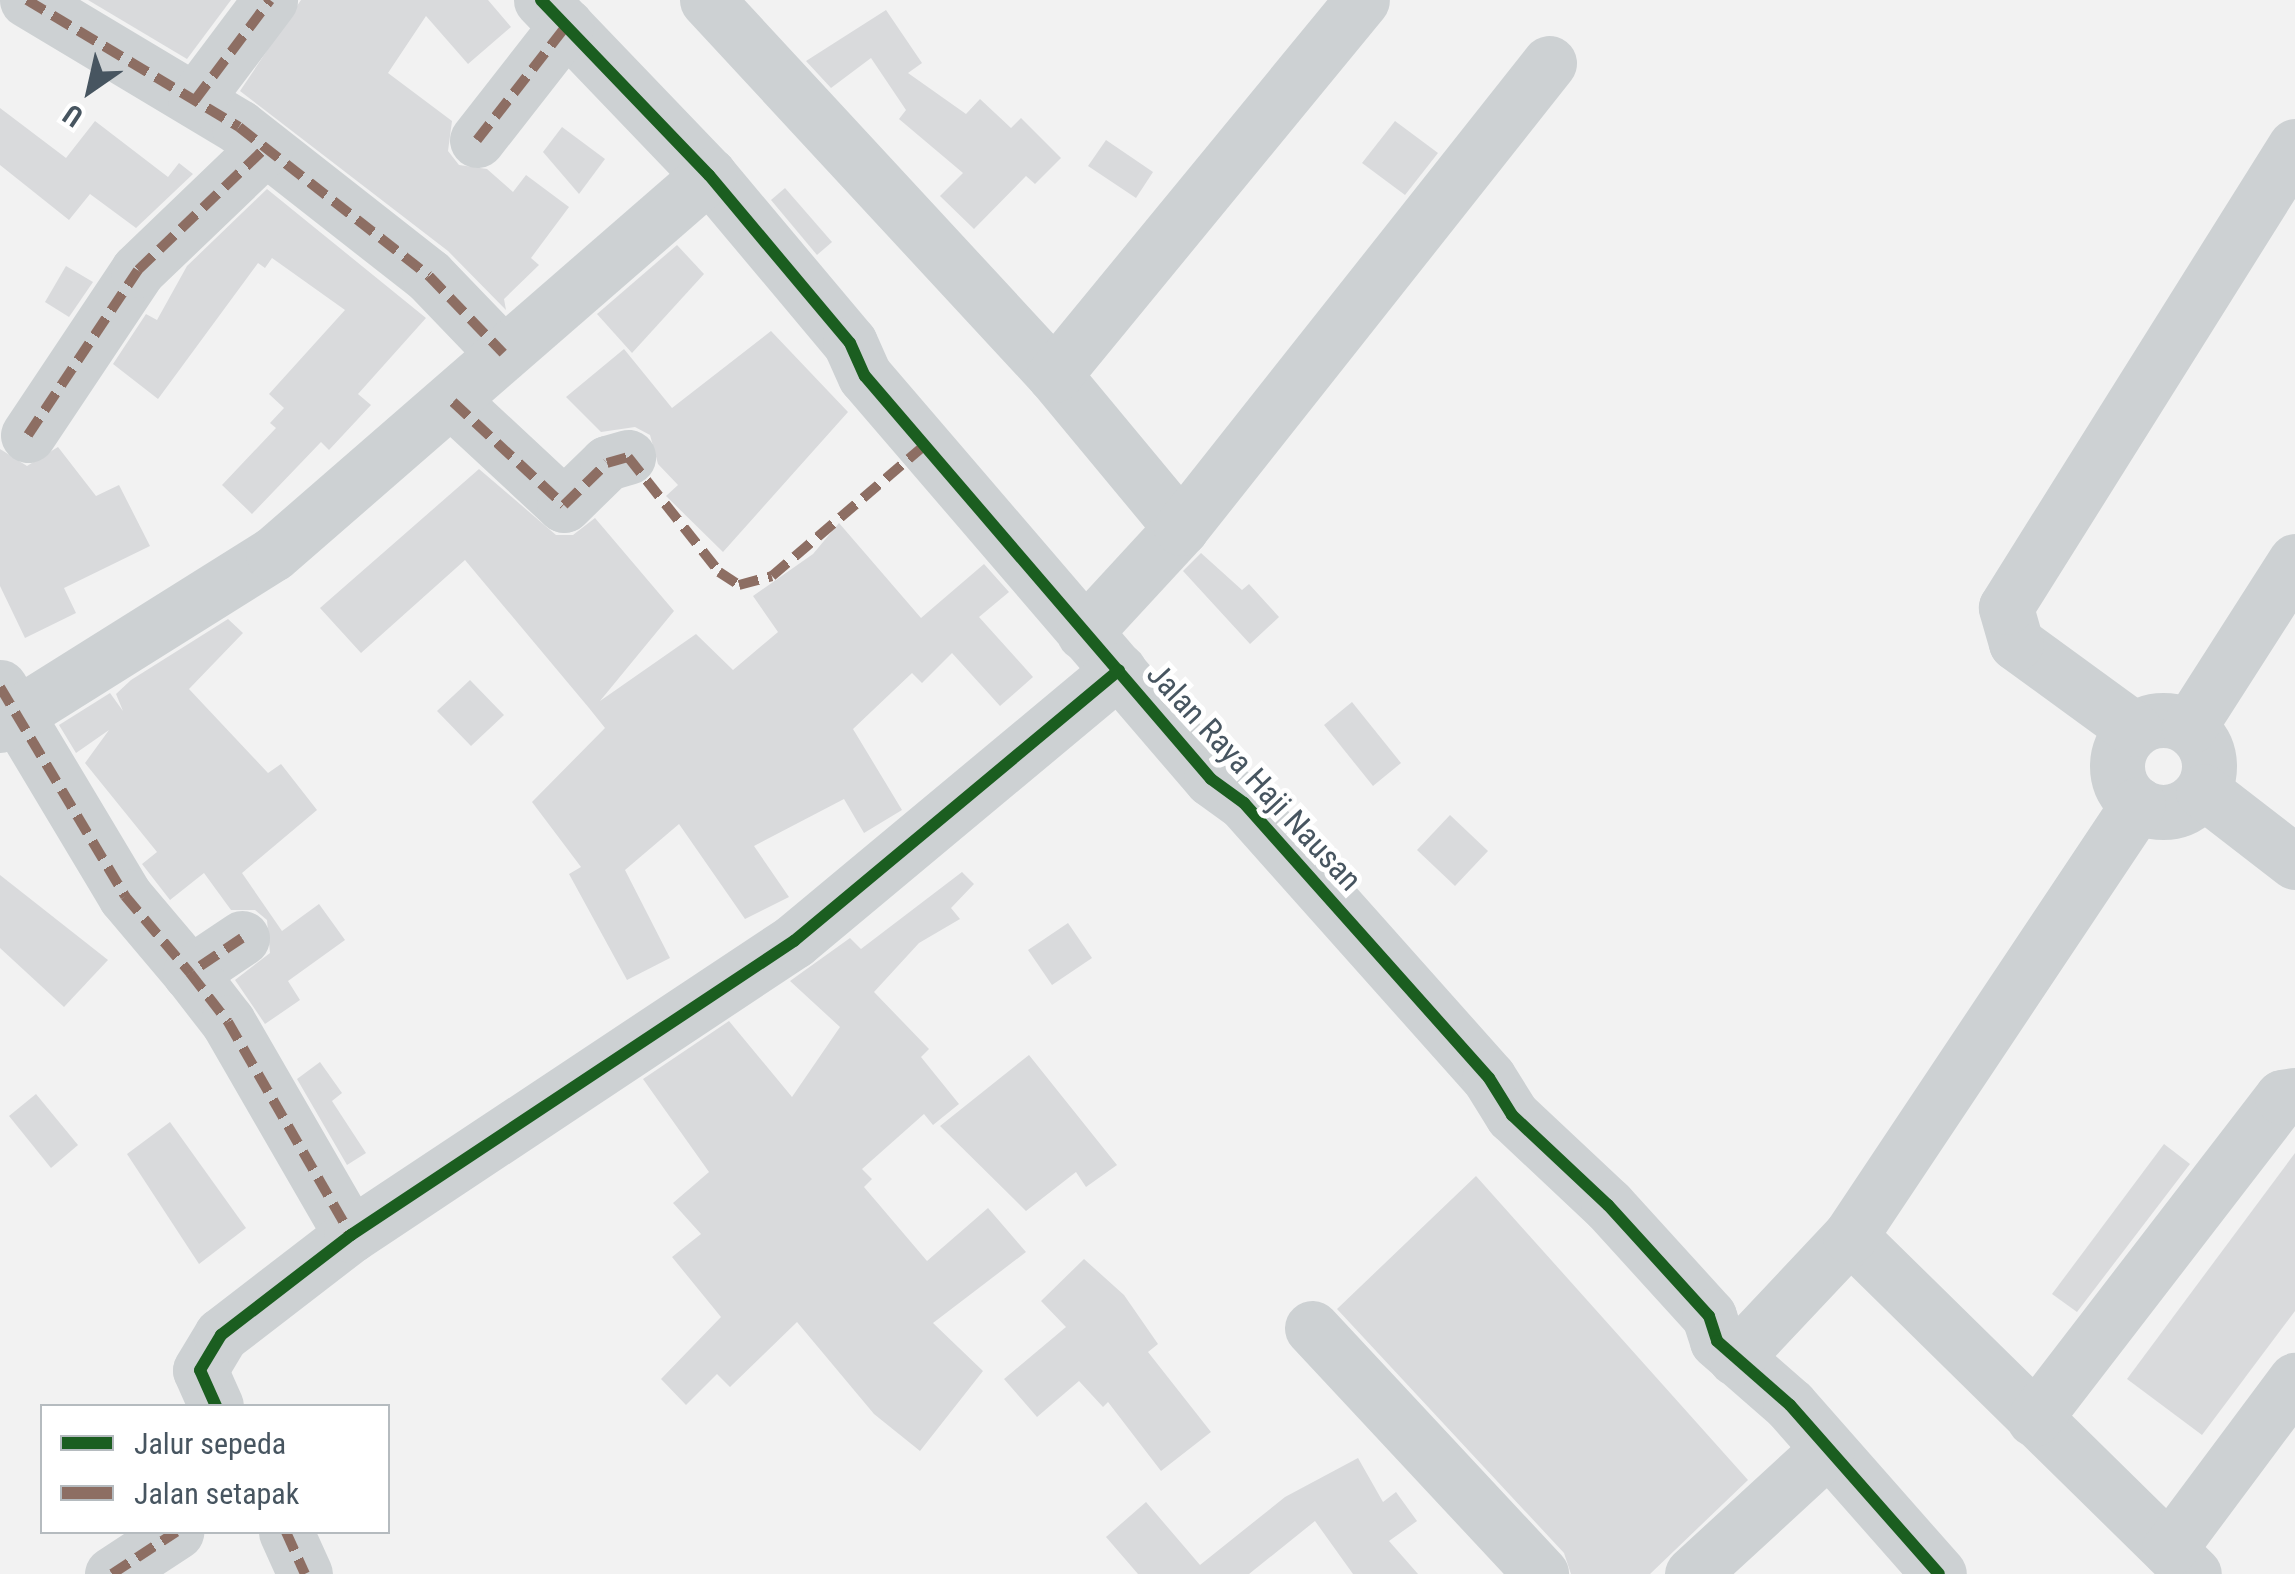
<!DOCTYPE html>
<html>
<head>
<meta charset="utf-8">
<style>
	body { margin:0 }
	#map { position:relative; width:2295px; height:1574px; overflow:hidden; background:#f2f2f2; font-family:"Roboto Condensed",sans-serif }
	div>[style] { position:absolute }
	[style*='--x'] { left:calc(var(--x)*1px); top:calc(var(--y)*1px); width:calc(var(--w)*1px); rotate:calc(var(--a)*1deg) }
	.building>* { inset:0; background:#d9dadc }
	.minor>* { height:55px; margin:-27.5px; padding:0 27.5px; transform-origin:27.5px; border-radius:27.5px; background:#cdd1d3 }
	.minor>.ring { margin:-27.5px; padding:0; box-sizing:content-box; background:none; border:55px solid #cdd1d3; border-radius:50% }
	.quiet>* { height:10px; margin-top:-5px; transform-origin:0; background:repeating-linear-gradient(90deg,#8d6e63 0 20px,transparent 0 30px) }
	.cycleway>* { height:12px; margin:-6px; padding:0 6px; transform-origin:6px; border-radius:6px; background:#1b5e20 }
	span { translate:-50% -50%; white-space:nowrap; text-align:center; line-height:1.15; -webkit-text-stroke:10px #fff; paint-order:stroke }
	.street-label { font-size:32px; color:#475560 }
	.legend { position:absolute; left:40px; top:1404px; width:350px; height:130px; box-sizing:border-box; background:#fff; border:2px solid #b5bbbf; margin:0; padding:12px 18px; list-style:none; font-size:30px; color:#475560 }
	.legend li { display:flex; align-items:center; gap:20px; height:50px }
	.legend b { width:50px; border:2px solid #b5bbbf }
	.north { position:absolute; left:40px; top:40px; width:100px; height:100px; -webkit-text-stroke:8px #fff; paint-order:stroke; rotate:214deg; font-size:28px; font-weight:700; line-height:40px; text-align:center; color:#475560 }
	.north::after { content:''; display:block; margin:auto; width:35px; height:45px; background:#475560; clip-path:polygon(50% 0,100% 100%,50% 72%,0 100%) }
</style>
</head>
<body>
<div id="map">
	<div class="building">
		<div style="clip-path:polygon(88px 0,231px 0,187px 59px)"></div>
		<div style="clip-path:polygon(301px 0,488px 0,511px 27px,468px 64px,426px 16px,388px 73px,452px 121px,448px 151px,459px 165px,487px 169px,513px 192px,526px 175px,569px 207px,531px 258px,539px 265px,504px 299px,506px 310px,448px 251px,240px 91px)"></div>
		<div style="clip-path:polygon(886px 10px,922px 63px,908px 73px,966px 114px,980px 99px,1011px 128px,1021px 118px,1061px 158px,1035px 184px,1026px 176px,974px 229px,940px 196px,963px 173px,899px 119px,906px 110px,871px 58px,831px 88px,806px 61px)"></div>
		<div style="clip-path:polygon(0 108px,66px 158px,95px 121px,168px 177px,179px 163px,193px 174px,136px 228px,90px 194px,69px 220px,0 165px)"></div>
		<div style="clip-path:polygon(1395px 121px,1438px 153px,1405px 195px,1362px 163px)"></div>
		<div style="clip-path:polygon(562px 127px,605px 159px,579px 194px,543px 152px)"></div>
		<div style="clip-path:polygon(1106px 140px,1153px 172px,1136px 198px,1088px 166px)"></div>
		<div style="clip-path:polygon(785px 188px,832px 242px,817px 255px,771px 200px)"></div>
		<div style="clip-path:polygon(267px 189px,426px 318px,358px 394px,371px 405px,329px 450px,321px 442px,252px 514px,222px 485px,276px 428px,270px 423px,284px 408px,269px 394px,345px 310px,272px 258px,265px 268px,258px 263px,158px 399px,113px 364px,146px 314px,157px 320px,187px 266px)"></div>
		<div style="clip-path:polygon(677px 245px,704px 274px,632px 353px,597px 314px)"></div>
		<div style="clip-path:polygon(66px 266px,93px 282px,69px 317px,45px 302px)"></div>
		<div style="clip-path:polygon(771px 331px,848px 412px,723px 552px,666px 496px,678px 485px,658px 464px,650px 435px,635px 427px,601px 432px,566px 397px,624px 349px,672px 408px)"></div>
		<div style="clip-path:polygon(58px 447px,96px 496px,119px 485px,150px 546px,64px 588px,76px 613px,25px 638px,0 586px,0 449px,27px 466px)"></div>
		<div style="clip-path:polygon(479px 469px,556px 535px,573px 535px,595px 518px,674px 611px,600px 701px,696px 634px,733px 670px,778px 632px,753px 596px,813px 554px,839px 523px,921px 618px,984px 564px,1009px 592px,979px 617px,1033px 677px,1000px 706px,952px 653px,922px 683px,912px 673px,853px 729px,902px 810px,864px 833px,844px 799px,754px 846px,789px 897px,745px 919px,679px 824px,625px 870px,670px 958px,627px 980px,569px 874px,581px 867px,532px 802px,605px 728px,589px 708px,465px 560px,361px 653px,320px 608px)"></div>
		<div style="clip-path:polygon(1201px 553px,1242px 590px,1249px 584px,1279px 617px,1250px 644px,1183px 571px)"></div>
		<div style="clip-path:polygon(228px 619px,243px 633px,189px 689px,268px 773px,281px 764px,317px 810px,242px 873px,282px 931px,319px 904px,345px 940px,288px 981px,300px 1000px,265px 1024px,235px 980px,270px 953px,267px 920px,255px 910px,231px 910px,204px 873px,170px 900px,142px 864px,157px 852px,85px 763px,109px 730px,76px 753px,59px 725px,110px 693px,123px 711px,116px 694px,131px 680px)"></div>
		<div style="clip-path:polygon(470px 680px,504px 715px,471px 746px,437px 711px)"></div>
		<div style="clip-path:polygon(1352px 702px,1401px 763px,1373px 786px,1324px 725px)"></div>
		<div style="clip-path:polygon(1450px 815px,1488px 851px,1455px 886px,1417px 850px)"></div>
		<div style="clip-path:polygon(962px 872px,974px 884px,951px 908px,960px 919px,919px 943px,874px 992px,929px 1049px,921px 1057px,959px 1104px,933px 1125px,924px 1114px,862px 1169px,872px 1179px,864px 1187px,927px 1261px,988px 1208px,1026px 1252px,933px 1323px,983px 1371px,920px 1451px,874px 1414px,797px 1322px,730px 1387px,717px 1374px,686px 1405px,661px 1379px,721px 1317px,672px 1257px,701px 1234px,673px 1203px,709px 1172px,643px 1079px,729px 1021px,792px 1097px,840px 1027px,790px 981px,850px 938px,861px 949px)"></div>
		<div style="clip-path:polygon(0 875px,108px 960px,64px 1007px,0 948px)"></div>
		<div style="clip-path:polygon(1068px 923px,1092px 958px,1052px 985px,1028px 950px)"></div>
		<div style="clip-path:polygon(1029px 1055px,1117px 1165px,1086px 1187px,1076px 1172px,1026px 1211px,940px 1126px)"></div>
		<div style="clip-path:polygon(320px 1062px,342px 1093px,332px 1101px,366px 1153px,347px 1165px,297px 1079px)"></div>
		<div style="clip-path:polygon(36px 1094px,78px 1145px,51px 1168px,9px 1116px)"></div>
		<div style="clip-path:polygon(170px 1122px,246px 1228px,199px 1264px,127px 1154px)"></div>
		<div style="clip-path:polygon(2164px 1144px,2190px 1164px,2077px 1312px,2052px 1294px)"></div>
		<div style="clip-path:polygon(2295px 1153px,2295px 1311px,2202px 1435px,2127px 1379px)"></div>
		<div style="clip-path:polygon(1476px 1176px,1748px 1480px,1650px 1574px,1571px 1574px,1564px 1553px,1337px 1309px)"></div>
		<div style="clip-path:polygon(1084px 1259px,1124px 1295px,1158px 1344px,1148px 1352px,1211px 1432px,1161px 1471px,1108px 1402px,1103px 1407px,1079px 1381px,1037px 1417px,1004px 1379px,1066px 1327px,1041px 1301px)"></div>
		<div style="clip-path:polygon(1358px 1458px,1383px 1502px,1396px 1492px,1417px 1521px,1389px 1541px,1418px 1574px,1353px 1574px,1315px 1521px,1249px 1574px,1138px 1574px,1106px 1537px,1146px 1502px,1200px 1565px,1285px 1497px)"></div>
	</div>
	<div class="minor">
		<div style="--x:27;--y:0;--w:247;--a:30.9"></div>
		<div style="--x:239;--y:127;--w:241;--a:38.1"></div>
		<div style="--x:429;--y:276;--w:107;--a:46.1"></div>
		<div style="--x:541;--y:0;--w:243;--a:46.2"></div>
		<div style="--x:709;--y:175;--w:219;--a:50"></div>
		<div style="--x:850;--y:343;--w:36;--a:66"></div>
		<div style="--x:865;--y:376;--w:531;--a:49.35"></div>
		<div style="--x:1211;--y:779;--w:41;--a:36"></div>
		<div style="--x:1244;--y:803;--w:368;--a:48.3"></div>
		<div style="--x:1489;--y:1078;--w:44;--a:58.1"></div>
		<div style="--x:1512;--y:1115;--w:132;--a:43.2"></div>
		<div style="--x:1608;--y:1205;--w:150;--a:47.7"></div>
		<div style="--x:1709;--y:1316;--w:26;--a:72"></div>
		<div style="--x:1717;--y:1341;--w:97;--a:41.2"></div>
		<div style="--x:1790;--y:1405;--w:225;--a:48.6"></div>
		<div style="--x:707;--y:0;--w:511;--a:47.22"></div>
		<div style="--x:1054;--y:375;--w:199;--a:50.3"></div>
		<div style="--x:1181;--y:528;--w:143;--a:132.7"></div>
		<div style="--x:195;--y:100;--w:125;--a:-53.1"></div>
		<div style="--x:477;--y:140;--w:145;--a:-52"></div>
		<div style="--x:1054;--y:375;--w:485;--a:-50.6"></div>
		<div style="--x:453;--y:402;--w:151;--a:42.9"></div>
		<div style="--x:564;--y:505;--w:60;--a:-44.3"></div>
		<div style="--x:607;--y:463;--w:22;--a:-16"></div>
		<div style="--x:28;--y:435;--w:198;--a:-56.3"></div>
		<div style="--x:138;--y:270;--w:176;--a:-43.8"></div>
		<div style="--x:1181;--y:528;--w:593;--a:-51.64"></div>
		<div style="--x:0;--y:687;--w:244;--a:59.1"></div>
		<div style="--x:125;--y:896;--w:101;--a:49.8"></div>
		<div class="ring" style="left:2117px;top:720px;width:37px;height:37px"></div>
		<div style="--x:0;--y:725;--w:322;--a:-32.1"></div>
		<div style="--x:273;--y:554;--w:578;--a:-41"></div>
		<div style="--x:2189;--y:727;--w:197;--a:-57.4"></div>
		<div style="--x:2134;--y:729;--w:146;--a:-143.9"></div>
		<div style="--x:2016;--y:643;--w:37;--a:-106"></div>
		<div style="--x:2006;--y:607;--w:544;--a:-57.92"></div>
		<div style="--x:2203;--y:791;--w:116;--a:37.7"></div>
		<div style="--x:242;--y:938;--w:63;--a:146.1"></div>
		<div style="--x:190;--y:973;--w:62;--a:52.2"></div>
		<div style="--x:228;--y:1022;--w:246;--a:60"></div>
		<div style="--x:1850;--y:1236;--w:482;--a:44.5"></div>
		<div style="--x:1312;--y:1328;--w:336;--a:47"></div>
		<div style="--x:1735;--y:1358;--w:168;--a:-46.7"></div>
		<div style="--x:1850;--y:1236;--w:519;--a:-56.31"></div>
		<div style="--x:216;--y:1406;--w:39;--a:-114"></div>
		<div style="--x:200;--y:1370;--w:41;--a:-59"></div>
		<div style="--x:221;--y:1335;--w:164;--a:-37.6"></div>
		<div style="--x:351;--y:1235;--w:532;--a:-33.57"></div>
		<div style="--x:794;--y:941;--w:423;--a:-39.8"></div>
		<div style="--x:2034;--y:1419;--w:406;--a:-52.4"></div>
		<div style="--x:2282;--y:1097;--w:13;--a:-9"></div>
		<div style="--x:286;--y:1532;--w:46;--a:65.7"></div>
		<div style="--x:2169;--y:1549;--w:211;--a:-53.3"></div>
		<div style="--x:112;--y:1574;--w:77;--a:-33.3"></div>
		<div style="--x:1692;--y:1574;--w:183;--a:-42.6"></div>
	</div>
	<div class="quiet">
		<div style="--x:27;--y:0;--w:247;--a:30.9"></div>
		<div style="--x:239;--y:127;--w:241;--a:38.1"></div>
		<div style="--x:429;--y:276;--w:107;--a:46.1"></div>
		<div style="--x:195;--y:100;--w:125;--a:-53.1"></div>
		<div style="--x:477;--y:140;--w:145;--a:-52"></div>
		<div style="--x:453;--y:402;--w:151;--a:42.9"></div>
		<div style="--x:564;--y:505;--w:60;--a:-44.3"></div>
		<div style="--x:607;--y:463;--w:22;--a:-16"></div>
		<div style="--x:628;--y:457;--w:147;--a:51.6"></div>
		<div style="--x:719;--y:572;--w:24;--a:33"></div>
		<div style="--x:739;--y:585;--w:34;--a:-15"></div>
		<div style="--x:772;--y:576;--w:201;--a:-40.6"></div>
		<div style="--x:28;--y:435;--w:198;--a:-56.3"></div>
		<div style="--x:138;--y:270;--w:176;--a:-43.8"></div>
		<div style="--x:0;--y:687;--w:244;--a:59.1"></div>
		<div style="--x:125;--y:896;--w:101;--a:49.8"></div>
		<div style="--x:242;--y:938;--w:63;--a:146.1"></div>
		<div style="--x:190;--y:973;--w:62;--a:52.2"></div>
		<div style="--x:228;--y:1022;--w:246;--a:60"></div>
		<div style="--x:286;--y:1532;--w:46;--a:65.7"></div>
		<div style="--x:112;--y:1574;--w:77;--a:-33.3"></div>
	</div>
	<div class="cycleway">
		<div style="--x:541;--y:0;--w:243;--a:46.2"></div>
		<div style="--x:709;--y:175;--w:219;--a:50"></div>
		<div style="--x:850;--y:343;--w:36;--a:66"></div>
		<div style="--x:865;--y:376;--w:531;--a:49.35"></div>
		<div style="--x:1211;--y:779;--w:41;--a:36"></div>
		<div style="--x:1244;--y:803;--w:368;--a:48.3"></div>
		<div style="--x:1489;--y:1078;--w:44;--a:58.1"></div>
		<div style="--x:1512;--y:1115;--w:132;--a:43.2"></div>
		<div style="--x:1608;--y:1205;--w:150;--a:47.7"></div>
		<div style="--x:1709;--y:1316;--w:26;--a:72"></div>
		<div style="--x:1717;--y:1341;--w:97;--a:41.2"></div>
		<div style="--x:1790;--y:1405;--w:225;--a:48.6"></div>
		<div style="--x:216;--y:1406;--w:39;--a:-114"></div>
		<div style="--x:200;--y:1370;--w:41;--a:-59"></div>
		<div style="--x:221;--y:1335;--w:164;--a:-37.6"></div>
		<div style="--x:351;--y:1235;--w:532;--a:-33.57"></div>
		<div style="--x:794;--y:941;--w:423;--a:-39.8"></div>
	</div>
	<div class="street-label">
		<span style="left:1254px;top:777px;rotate:47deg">Jalan Raya Haji Nausan</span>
	</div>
	<ul class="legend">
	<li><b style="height:12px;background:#1b5e20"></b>Jalur sepeda</li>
	<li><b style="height:12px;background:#8d6e63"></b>Jalan setapak</li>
	</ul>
	<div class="north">U</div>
</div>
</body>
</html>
